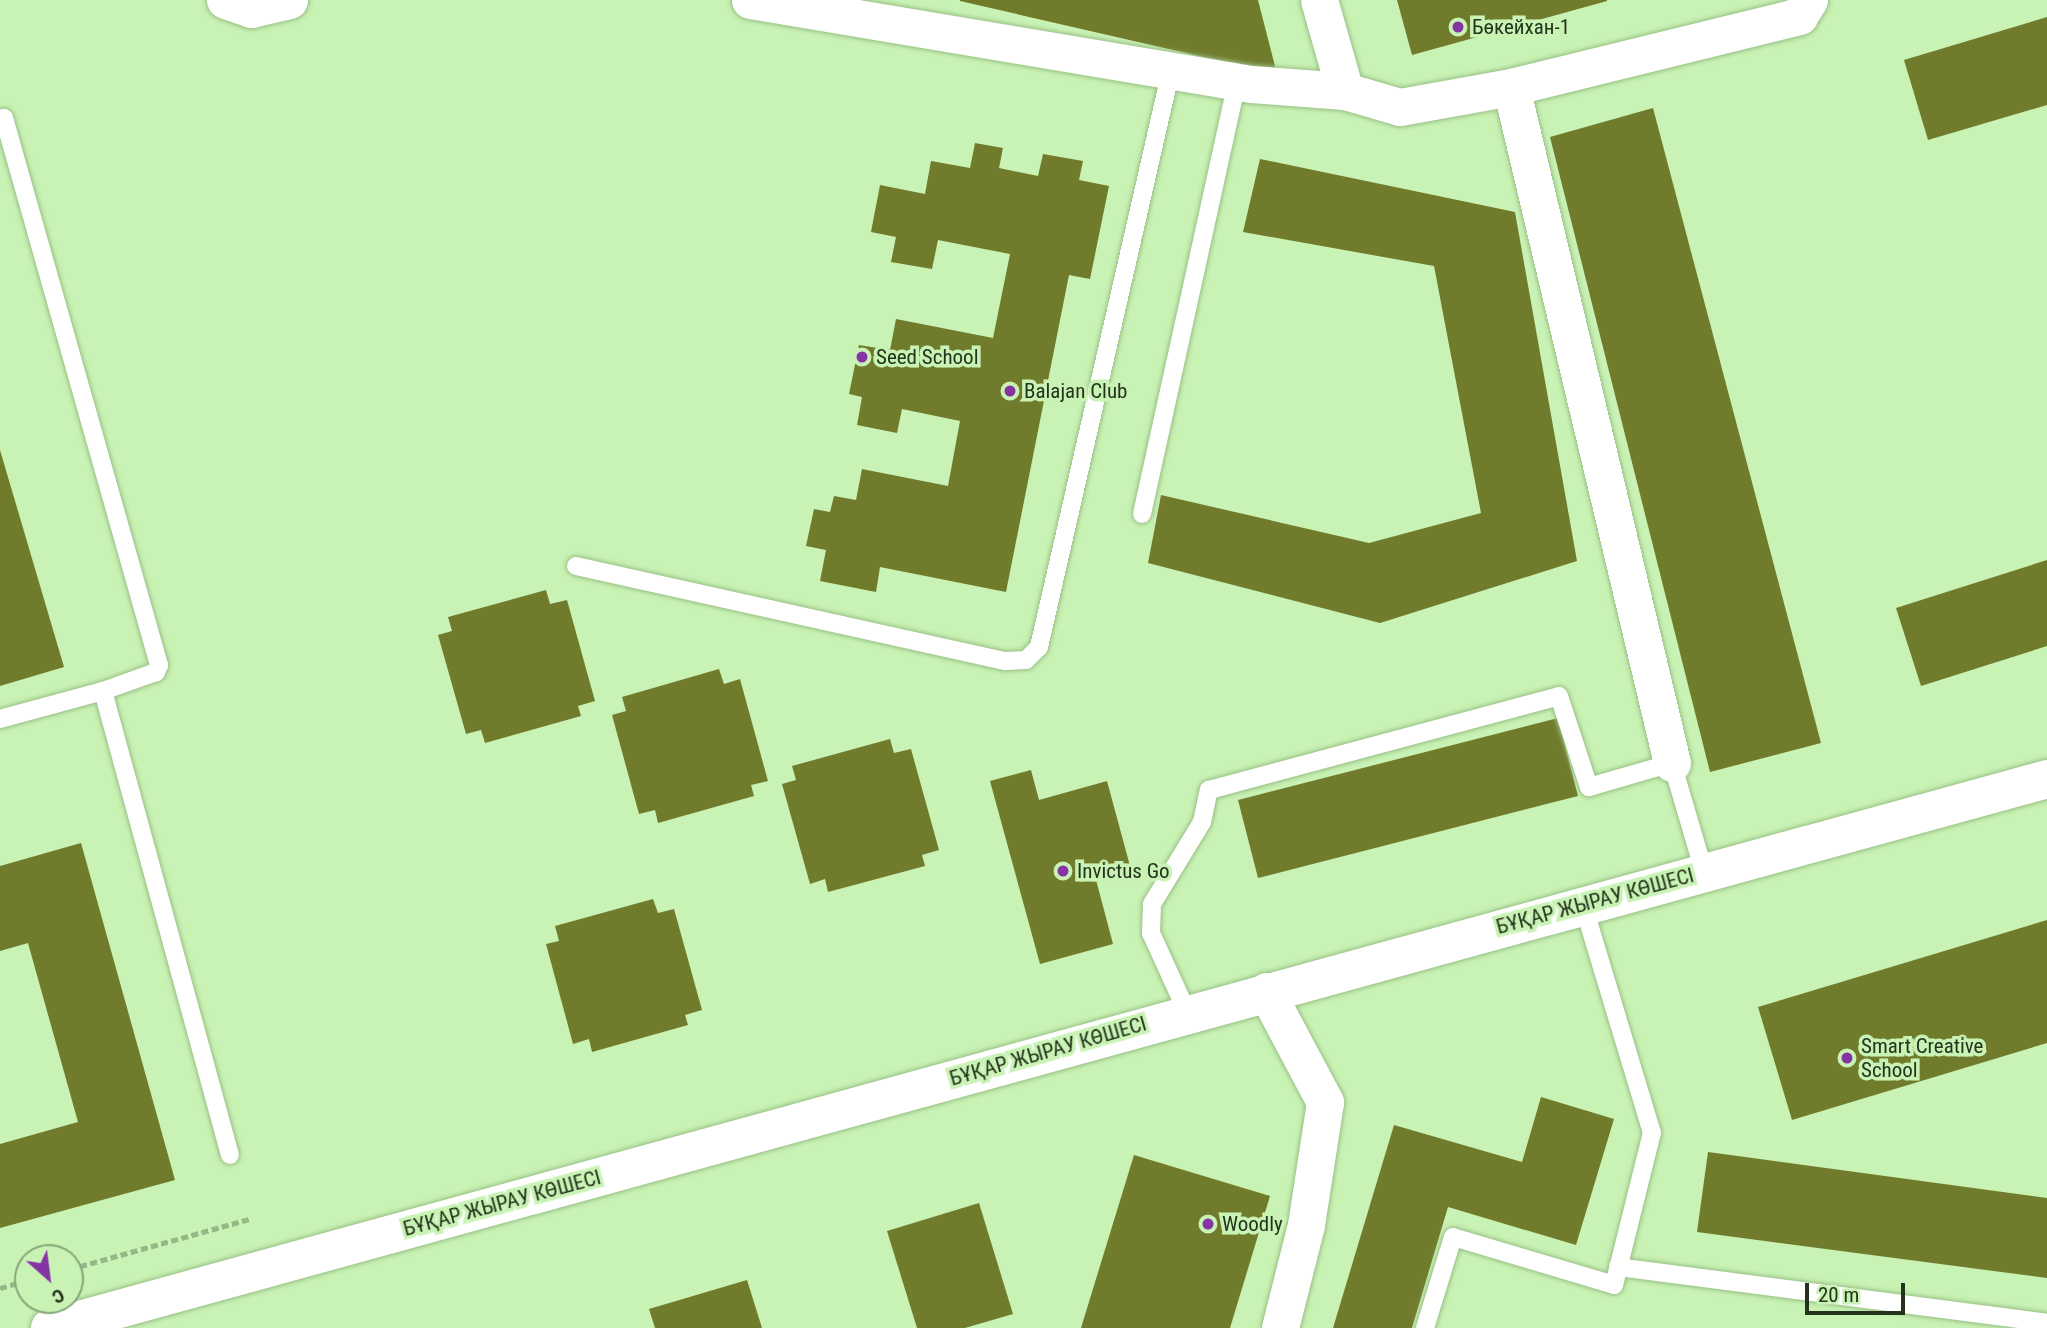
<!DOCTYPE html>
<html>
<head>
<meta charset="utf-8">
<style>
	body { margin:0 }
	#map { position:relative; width:2047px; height:1328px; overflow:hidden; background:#c9f2b5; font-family:"Roboto Condensed",sans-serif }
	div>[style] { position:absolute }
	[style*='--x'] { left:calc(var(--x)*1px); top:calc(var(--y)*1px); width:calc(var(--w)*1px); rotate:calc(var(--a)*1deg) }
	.building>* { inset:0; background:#717b2c }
	.path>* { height:4.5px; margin-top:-2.25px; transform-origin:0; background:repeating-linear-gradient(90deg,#96b786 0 7px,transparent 0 10.5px) }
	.roads { filter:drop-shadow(0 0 2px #99c085) drop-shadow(0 0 2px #99c085) }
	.service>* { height:18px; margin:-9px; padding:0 9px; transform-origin:9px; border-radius:9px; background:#fff }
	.minor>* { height:37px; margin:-18.5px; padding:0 18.5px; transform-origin:18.5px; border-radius:18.5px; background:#fff }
	.tertiary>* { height:38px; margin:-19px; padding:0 19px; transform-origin:19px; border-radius:19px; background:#fff }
	.dots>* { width:19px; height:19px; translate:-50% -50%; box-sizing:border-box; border:4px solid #c9f2b5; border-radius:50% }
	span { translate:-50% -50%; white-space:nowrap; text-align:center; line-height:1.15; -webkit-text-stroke:7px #c9f2b5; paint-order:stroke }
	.poi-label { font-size:21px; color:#24341c }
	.left { translate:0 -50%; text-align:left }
	.street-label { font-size:21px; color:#24341c }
	.north { position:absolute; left:14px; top:1244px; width:70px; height:70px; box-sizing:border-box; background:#c9f2b5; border:2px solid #87a678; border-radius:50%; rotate:152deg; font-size:19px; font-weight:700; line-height:28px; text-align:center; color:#24341c }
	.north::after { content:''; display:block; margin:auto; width:24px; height:32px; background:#8534a3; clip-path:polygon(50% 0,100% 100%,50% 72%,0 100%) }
	.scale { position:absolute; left:1805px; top:1283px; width:100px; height:32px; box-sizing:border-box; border:4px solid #24341c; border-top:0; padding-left:9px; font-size:21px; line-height:24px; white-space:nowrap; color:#24341c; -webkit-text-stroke:5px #c9f2b5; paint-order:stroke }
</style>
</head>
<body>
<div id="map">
	<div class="building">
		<div style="clip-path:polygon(1258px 0,1277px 74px,960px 1px,960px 0)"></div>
		<div style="clip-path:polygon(1397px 0,1607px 0,1607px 1px,1412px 55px)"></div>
		<div style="clip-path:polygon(2047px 17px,2047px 105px,1928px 140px,1904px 60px)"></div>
		<div style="clip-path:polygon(1653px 108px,1821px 743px,1710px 772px,1550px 137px)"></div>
		<div style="clip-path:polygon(975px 143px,1003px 148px,999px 168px,1038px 176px,1043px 154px,1083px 161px,1079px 180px,1109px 186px,1090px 279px,1069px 275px,1006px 592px,880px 567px,876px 592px,820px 581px,826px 550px,806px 546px,814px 509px,830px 512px,834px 496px,856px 500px,862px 469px,948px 486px,960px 421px,902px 409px,897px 433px,857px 425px,862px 397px,849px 394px,859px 345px,890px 350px,896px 319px,993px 338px,1010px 254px,938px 240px,932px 269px,891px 262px,896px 237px,871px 232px,880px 185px,925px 194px,931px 161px,970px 168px)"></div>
		<div style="clip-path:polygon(1260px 159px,1515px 212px,1577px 561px,1380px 623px,1148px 563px,1161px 495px,1369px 543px,1481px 513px,1434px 266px,1243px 232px)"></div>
		<div style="clip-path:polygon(0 450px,64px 667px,0 686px)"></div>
		<div style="clip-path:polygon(2047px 560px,2047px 646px,1921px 686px,1896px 608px)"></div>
		<div style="clip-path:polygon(546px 590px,550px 604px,567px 600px,595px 701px,578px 706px,581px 716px,485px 743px,481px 730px,466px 734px,438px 635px,452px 631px,448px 617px)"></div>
		<div style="clip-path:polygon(719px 669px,724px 684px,740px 679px,768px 781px,751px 785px,754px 796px,658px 823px,655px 810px,639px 814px,612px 715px,626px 711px,622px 697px)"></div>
		<div style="clip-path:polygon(1558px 718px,1578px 796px,1258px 878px,1238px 800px)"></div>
		<div style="clip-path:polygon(890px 739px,894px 753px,911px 749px,939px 850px,922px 855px,925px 866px,828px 892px,825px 879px,810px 884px,782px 784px,796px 780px,792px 766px)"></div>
		<div style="clip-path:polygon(1031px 770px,1039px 800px,1107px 781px,1130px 866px,1095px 876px,1113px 944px,1040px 964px,990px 781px)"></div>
		<div style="clip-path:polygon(81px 843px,175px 1180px,0 1228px,0 1144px,78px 1122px,28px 943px,0 951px,0 866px)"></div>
		<div style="clip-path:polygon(653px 899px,658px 913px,674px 909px,702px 1010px,685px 1015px,688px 1025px,592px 1052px,589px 1039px,573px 1044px,546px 944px,559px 941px,555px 926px)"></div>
		<div style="clip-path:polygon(2047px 920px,2047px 1043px,1792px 1120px,1758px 1007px)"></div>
		<div style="clip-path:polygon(1541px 1097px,1614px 1119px,1576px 1245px,1448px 1207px,1412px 1328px,1333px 1328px,1394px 1125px,1522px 1162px)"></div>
		<div style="clip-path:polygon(1708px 1152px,2047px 1198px,2047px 1278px,1697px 1232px)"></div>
		<div style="clip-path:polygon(1134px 1155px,1270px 1196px,1230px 1328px,1081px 1328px)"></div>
		<div style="clip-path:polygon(979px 1203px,1013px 1314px,965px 1328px,917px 1328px,887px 1231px)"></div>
		<div style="clip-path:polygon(747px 1280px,762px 1328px,655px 1328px,649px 1309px)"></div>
	</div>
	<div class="path">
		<div style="--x:70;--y:1269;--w:186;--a:-15.6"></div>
		<div style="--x:0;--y:1288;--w:29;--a:-16"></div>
	</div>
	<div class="roads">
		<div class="service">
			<div style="--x:0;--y:119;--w:4;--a:-14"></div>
			<div style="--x:4;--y:118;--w:569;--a:74.18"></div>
			<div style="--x:159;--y:665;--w:8;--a:113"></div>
			<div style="--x:156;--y:672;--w:56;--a:160.3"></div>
			<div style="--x:103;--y:691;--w:107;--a:164.8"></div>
			<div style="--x:1142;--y:514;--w:442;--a:-77.6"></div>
			<div style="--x:576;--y:566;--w:440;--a:12.5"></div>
			<div style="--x:1006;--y:661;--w:20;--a:-3"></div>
			<div style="--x:1026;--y:660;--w:18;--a:-45"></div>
			<div style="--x:1039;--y:647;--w:592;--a:-77.11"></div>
			<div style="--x:103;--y:691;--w:481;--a:74.7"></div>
			<div style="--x:1187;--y:1012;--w:87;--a:-114.5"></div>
			<div style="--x:1151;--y:933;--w:29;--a:-88"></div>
			<div style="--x:1152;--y:904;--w:96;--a:-58.6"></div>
			<div style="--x:1202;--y:822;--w:33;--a:-78"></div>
			<div style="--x:1209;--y:790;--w:362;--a:-15"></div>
			<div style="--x:1559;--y:696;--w:96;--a:71.8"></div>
			<div style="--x:1589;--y:787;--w:86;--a:-16.1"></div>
			<div style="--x:1672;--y:763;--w:114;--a:73.6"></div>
			<div style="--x:1618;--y:1267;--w:433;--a:7.4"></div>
			<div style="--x:1425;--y:1328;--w:95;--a:-72.9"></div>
			<div style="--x:1453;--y:1237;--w:168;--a:16.6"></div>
			<div style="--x:1614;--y:1285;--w:157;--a:-76"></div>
			<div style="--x:1652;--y:1133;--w:238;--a:-106.8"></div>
		</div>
		<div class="minor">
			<div style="--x:225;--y:0;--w:28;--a:19"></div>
			<div style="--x:251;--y:9;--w:39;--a:-13"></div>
			<div style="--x:750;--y:0;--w:508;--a:9.52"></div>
			<div style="--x:1251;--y:84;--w:94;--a:4.3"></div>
			<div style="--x:1345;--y:91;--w:57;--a:16.2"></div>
			<div style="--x:1400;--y:107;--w:113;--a:-10.2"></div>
			<div style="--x:1511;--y:87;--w:297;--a:-13.8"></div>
			<div style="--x:1799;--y:16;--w:19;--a:-58"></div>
			<div style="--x:1319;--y:0;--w:95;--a:74.1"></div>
			<div style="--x:1511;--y:87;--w:695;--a:76.6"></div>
			<div style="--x:1266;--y:991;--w:126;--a:62"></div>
			<div style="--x:1325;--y:1102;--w:124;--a:98.8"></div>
			<div style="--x:1306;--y:1225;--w:106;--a:104.2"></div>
		</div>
		<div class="tertiary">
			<div style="--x:50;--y:1328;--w:2071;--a:-15.37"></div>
		</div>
	</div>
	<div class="dots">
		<div style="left:1458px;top:27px;background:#8534a3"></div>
		<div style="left:862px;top:357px;background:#8534a3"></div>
		<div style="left:1010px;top:391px;background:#8534a3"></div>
		<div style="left:1063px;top:871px;background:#8534a3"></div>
		<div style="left:1847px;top:1058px;background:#8534a3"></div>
		<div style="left:1208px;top:1224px;background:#8534a3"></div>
	</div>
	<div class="poi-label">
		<span class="left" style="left:1472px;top:27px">Бөкейхан-1</span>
		<span class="left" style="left:876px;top:357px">Seed School</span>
		<span class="left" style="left:1024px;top:391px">Balajan Club</span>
		<span class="left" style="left:1077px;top:871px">Invictus Go</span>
		<span class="left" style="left:1861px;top:1058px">Smart Creative<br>School</span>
		<span class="left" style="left:1222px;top:1224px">Woodly</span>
	</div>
	<div class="street-label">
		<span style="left:1595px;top:901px;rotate:-15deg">БҰҚАР ЖЫРАУ КӨШЕСІ</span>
		<span style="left:1048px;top:1051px;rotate:-16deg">БҰҚАР ЖЫРАУ КӨШЕСІ</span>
		<span style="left:502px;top:1203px;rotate:-15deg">БҰҚАР ЖЫРАУ КӨШЕСІ</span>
	</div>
	<div class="north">С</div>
	<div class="scale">20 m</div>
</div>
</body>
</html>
